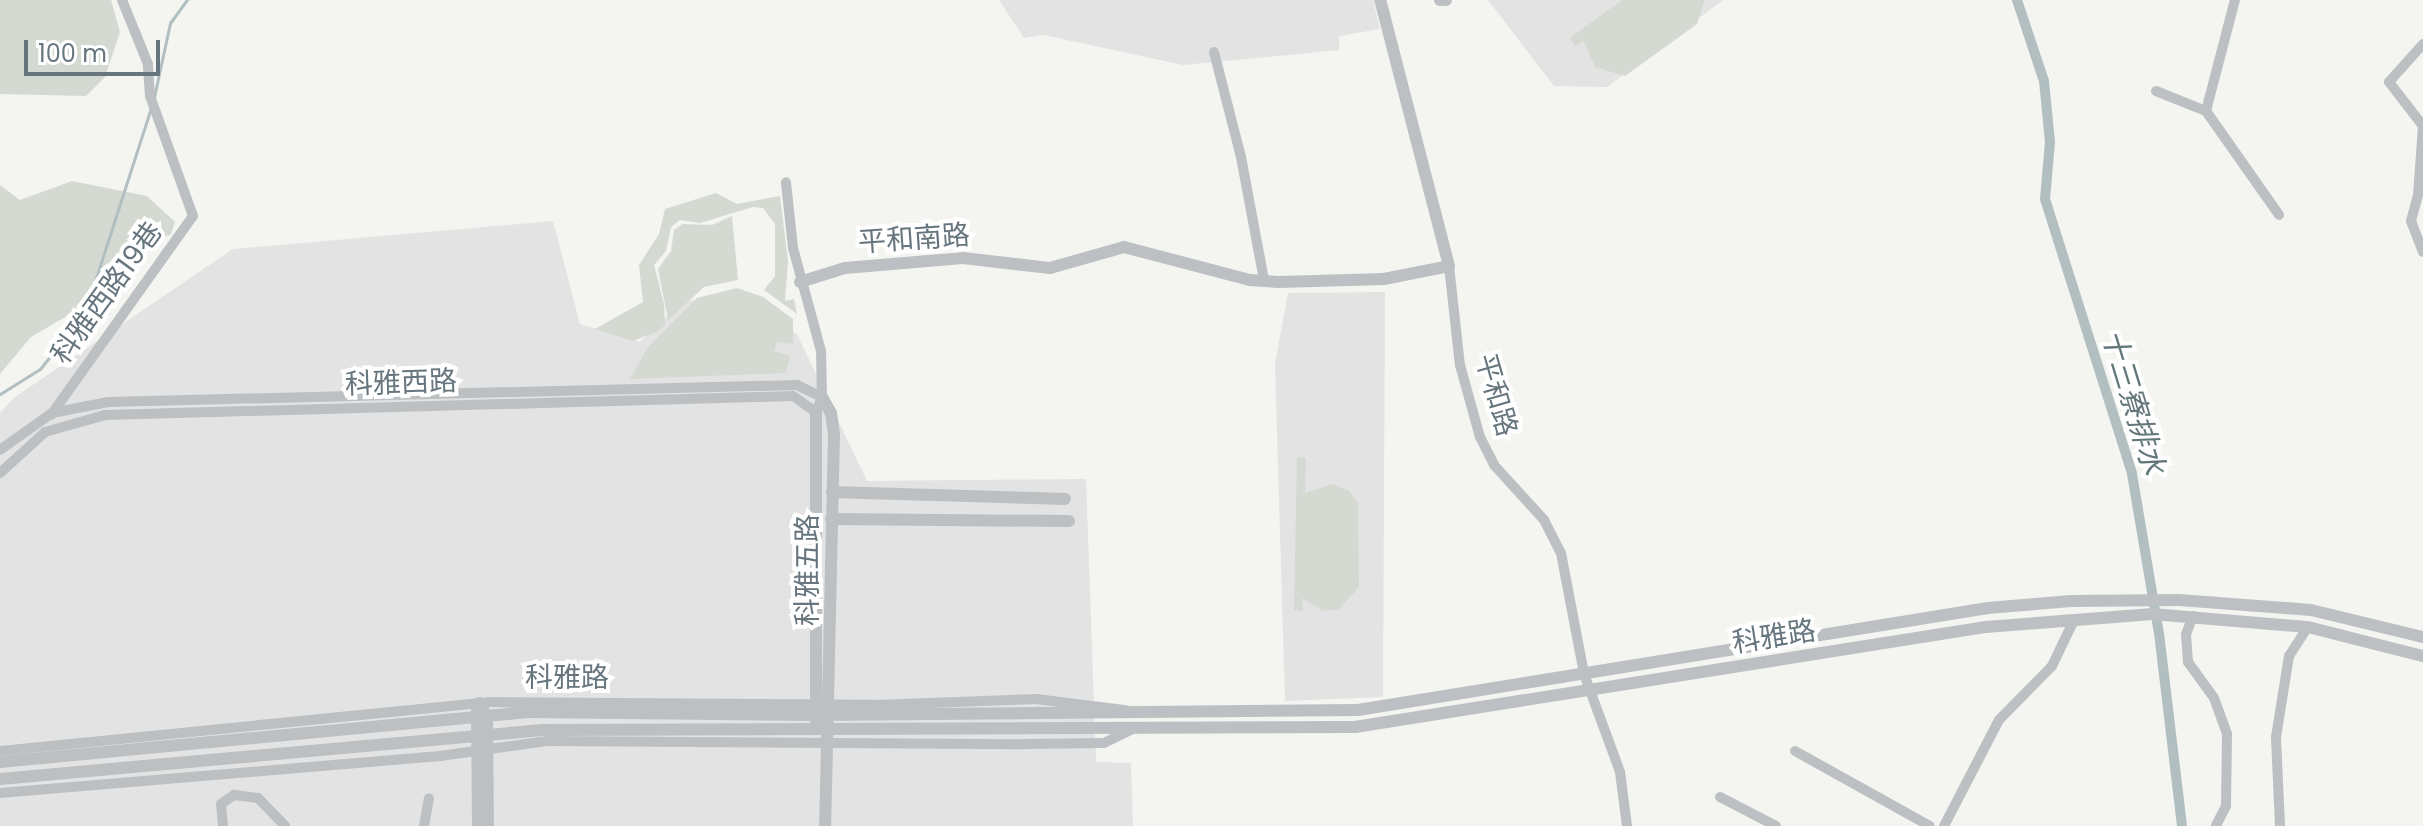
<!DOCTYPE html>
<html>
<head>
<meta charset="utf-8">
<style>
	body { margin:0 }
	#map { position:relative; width:2423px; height:826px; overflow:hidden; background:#f4f4f1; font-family:Poppins,"Noto Sans TC",sans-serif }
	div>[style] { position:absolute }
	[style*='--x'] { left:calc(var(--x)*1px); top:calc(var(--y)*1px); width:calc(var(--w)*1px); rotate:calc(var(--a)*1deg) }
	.built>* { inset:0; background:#e2e3e2 }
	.green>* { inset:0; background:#d4d9d1 }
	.stream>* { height:3px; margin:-1.5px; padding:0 1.5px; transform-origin:1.5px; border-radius:1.5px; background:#b2bfc1 }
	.canal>* { height:10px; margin:-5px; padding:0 5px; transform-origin:5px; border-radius:5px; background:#b2bfc1 }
	.minor>* { height:10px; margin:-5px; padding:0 5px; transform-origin:5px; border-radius:5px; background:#bcc0c2 }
	.tertiary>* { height:12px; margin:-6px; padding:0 6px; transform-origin:6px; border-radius:6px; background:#bcc0c2 }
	span { translate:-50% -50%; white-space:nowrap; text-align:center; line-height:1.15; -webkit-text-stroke:8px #fff; paint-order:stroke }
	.street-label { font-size:28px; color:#67767e }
	.water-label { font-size:30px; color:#63777b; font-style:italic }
	.scale { position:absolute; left:24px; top:40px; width:136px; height:36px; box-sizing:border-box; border:4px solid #67767e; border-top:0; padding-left:10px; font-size:24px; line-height:28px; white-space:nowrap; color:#67767e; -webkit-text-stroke:6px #fff; paint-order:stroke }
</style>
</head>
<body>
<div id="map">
	<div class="built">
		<div style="clip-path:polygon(999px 0,1373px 0,1380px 29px,1339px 36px,1339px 50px,1183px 65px,1044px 35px,1024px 38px)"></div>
		<div style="clip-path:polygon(1488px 0,1723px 0,1607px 87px,1554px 86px)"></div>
		<div style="clip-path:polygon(553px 221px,580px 324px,640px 342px,682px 302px,734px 294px,797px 334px,867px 481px,1086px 479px,1096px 762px,1131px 763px,1133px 826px,0 826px,0 413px,15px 397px,233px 249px)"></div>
		<div style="clip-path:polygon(1385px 292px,1383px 697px,1285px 701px,1275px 364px,1288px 293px)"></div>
	</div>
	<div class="green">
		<div style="clip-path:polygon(0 0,111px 0,120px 32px,105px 77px,86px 96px,0 94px)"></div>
		<div style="clip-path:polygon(1622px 0,1704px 0,1704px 1px,1697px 24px,1625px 76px,1595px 67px,1584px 41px,1575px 46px,1570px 38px)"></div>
		<div style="clip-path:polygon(72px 181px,147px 196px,175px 222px,171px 234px,150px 244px,84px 306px,31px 337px,0 374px,0 185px,20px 200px)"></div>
		<div style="clip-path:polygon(716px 193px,737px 204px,780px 196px,788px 262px,785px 301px,794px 299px,797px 314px,764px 290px,775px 276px,775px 224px,763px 208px,753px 207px,700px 223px,680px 220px,671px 227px,666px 251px,654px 265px,664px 304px,665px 325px,658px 331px,633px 341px,595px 329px,643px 302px,639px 265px,659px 234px,665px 209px)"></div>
		<div style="clip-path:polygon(732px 216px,738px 280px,704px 287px,668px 320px,658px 269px,671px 251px,674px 230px,682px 224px,712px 225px)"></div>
		<div style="clip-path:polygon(737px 288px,763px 297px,793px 319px,793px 344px,777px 342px,774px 351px,790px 356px,786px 373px,630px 379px,648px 347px,697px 298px)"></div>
		<div style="clip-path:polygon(1297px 457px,1306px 458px,1305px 493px,1333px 484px,1349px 491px,1358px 503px,1359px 587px,1339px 609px,1323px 611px,1302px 598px,1303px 611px,1294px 610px)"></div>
	</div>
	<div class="stream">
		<div style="--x:154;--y:97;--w:76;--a:-77.8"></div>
		<div style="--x:170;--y:23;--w:29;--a:-54"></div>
		<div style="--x:0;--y:394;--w:47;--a:-32"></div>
		<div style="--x:40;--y:369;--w:73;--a:-51.7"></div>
		<div style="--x:85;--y:312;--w:214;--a:-72.1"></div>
	</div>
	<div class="canal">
		<div style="--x:2017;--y:0;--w:85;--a:71.6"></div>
		<div style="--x:2044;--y:81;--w:61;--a:84.4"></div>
		<div style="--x:2050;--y:142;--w:57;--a:95"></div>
		<div style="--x:2045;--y:199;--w:288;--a:72.4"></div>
		<div style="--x:2132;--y:474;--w:161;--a:80.4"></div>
		<div style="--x:2159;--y:633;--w:194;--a:83.2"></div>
	</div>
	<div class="minor">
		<div style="--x:2423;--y:44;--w:51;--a:131.8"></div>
		<div style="--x:2389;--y:82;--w:56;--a:52.3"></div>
		<div style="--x:1214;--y:52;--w:108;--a:75.6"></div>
		<div style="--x:1241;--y:157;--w:125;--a:79.4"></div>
		<div style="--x:2156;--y:91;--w:54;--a:21.8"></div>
		<div style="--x:2206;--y:111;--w:127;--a:54.9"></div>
		<div style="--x:2206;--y:111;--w:115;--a:-75.4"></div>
		<div style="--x:2423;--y:126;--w:69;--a:94.1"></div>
		<div style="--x:2418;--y:195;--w:27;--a:105"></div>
		<div style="--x:2411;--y:221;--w:33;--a:69"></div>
		<div style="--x:1449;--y:266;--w:100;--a:83.7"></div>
		<div style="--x:1460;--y:365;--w:75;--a:74.5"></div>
		<div style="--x:1480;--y:437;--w:31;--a:63"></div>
		<div style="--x:1494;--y:465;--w:74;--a:47.7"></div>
		<div style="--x:1544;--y:520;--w:37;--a:63"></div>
		<div style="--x:1561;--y:553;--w:123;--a:79.2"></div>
		<div style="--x:1584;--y:674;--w:104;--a:69.8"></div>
		<div style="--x:1620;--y:772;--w:54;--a:82.6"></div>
		<div style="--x:51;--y:415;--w:244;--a:-54.5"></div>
		<div style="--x:193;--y:216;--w:127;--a:-109.7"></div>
		<div style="--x:150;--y:96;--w:32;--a:-94"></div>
		<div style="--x:148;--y:64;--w:69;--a:-112.1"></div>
		<div style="--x:0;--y:450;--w:64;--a:-35.4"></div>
		<div style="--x:52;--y:413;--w:57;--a:-11.1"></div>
		<div style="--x:108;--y:402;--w:689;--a:-1.41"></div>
		<div style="--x:797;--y:385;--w:28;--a:26"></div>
		<div style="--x:0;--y:473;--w:61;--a:-42.3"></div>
		<div style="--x:45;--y:432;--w:62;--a:-15.8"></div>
		<div style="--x:105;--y:415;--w:688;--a:-1.58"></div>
		<div style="--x:793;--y:396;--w:28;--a:35"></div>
		<div style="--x:816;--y:412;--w:16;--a:-68"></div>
		<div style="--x:822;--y:397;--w:46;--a:-91.2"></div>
		<div style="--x:821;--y:351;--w:107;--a:-105.2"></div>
		<div style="--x:793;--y:248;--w:66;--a:-96.1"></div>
		<div style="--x:2193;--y:616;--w:19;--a:111"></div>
		<div style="--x:2186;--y:634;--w:28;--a:86"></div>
		<div style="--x:2188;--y:662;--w:44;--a:54.2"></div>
		<div style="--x:2214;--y:698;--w:38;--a:70"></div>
		<div style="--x:2227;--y:734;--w:72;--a:90.8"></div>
		<div style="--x:2226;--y:806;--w:22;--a:117"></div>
		<div style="--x:0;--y:751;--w:491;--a:-5.7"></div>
		<div style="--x:489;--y:702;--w:385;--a:0.4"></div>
		<div style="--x:874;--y:705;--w:162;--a:-2.1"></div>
		<div style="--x:1036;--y:699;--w:91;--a:7"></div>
		<div style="--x:1795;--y:751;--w:154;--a:29.1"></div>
		<div style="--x:0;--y:793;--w:442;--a:-4.8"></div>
		<div style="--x:440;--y:756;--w:108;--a:-8"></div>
		<div style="--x:547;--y:741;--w:478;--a:0.4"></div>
		<div style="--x:1025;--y:744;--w:79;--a:-0.7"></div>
		<div style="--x:1104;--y:743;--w:30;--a:-26"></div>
		<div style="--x:1720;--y:797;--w:63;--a:27.4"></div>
		<div style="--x:223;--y:826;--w:22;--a:-95"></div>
		<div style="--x:221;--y:804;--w:16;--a:-35"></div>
		<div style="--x:234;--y:795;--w:24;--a:7"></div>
		<div style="--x:258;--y:798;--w:39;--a:46"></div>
		<div style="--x:424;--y:826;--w:28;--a:-80"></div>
		<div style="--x:1944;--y:826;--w:119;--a:-62.6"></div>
		<div style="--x:1999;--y:720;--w:76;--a:-45.5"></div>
		<div style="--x:2052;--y:666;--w:51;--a:-64.4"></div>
		<div style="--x:2280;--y:826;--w:89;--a:-92.6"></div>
		<div style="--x:2276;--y:737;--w:82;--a:-80.9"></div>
		<div style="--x:2289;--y:656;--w:35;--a:-57"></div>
	</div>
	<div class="tertiary">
		<div style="--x:1440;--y:0;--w:6;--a:0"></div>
		<div style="--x:800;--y:282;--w:47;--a:-17.3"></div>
		<div style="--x:845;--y:268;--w:118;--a:-4.8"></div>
		<div style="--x:963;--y:258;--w:88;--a:6.6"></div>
		<div style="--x:1050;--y:268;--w:77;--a:-15.8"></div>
		<div style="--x:1124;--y:247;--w:130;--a:14.7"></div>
		<div style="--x:1250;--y:280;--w:29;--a:4"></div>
		<div style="--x:1279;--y:282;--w:105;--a:-1.6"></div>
		<div style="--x:1384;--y:279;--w:66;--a:-11.3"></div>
		<div style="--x:1449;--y:266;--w:275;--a:-104.5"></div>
		<div style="--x:822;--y:397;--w:18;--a:61"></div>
		<div style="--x:831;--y:413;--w:22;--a:82"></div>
		<div style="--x:834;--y:435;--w:391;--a:91.3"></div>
		<div style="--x:816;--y:412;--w:308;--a:90"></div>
		<div style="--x:832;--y:492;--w:233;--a:1.7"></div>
		<div style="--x:831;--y:519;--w:238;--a:0.5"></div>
		<div style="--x:479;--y:703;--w:16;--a:60"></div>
		<div style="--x:487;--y:717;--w:109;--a:89.5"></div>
		<div style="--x:477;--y:710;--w:116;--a:89.5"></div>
		<div style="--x:0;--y:762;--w:530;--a:-5.41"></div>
		<div style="--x:528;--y:712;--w:288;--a:0.6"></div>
		<div style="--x:816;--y:715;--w:542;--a:-0.53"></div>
		<div style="--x:1358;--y:710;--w:638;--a:-9.2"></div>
		<div style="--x:1988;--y:608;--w:83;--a:-4.8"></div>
		<div style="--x:2071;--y:601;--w:108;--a:-0.5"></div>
		<div style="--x:2179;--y:600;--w:132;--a:4.3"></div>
		<div style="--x:2311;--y:610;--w:115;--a:13.6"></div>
		<div style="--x:0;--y:779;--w:545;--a:-5.16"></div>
		<div style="--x:543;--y:730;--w:812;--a:-0.21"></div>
		<div style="--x:1355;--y:727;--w:639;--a:-9.01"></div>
		<div style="--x:1986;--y:627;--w:167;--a:-4.5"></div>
		<div style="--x:2152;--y:614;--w:157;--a:4.8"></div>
		<div style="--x:2308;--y:627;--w:119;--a:14.2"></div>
	</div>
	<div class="street-label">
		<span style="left:914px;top:239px;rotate:-4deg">平和南路</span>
		<span style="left:107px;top:293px;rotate:-54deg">科雅西路19巷</span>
		<span style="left:401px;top:383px;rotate:-2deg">科雅西路</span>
		<span style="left:1496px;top:395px;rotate:74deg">平和路</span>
		<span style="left:808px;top:570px;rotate:-90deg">科雅五路</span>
		<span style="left:1774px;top:637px;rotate:-9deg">科雅路</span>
		<span style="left:567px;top:678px">科雅路</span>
	</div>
	<div class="water-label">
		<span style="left:2133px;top:402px;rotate:73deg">十三寮排水</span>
	</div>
	<div class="scale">100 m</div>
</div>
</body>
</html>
